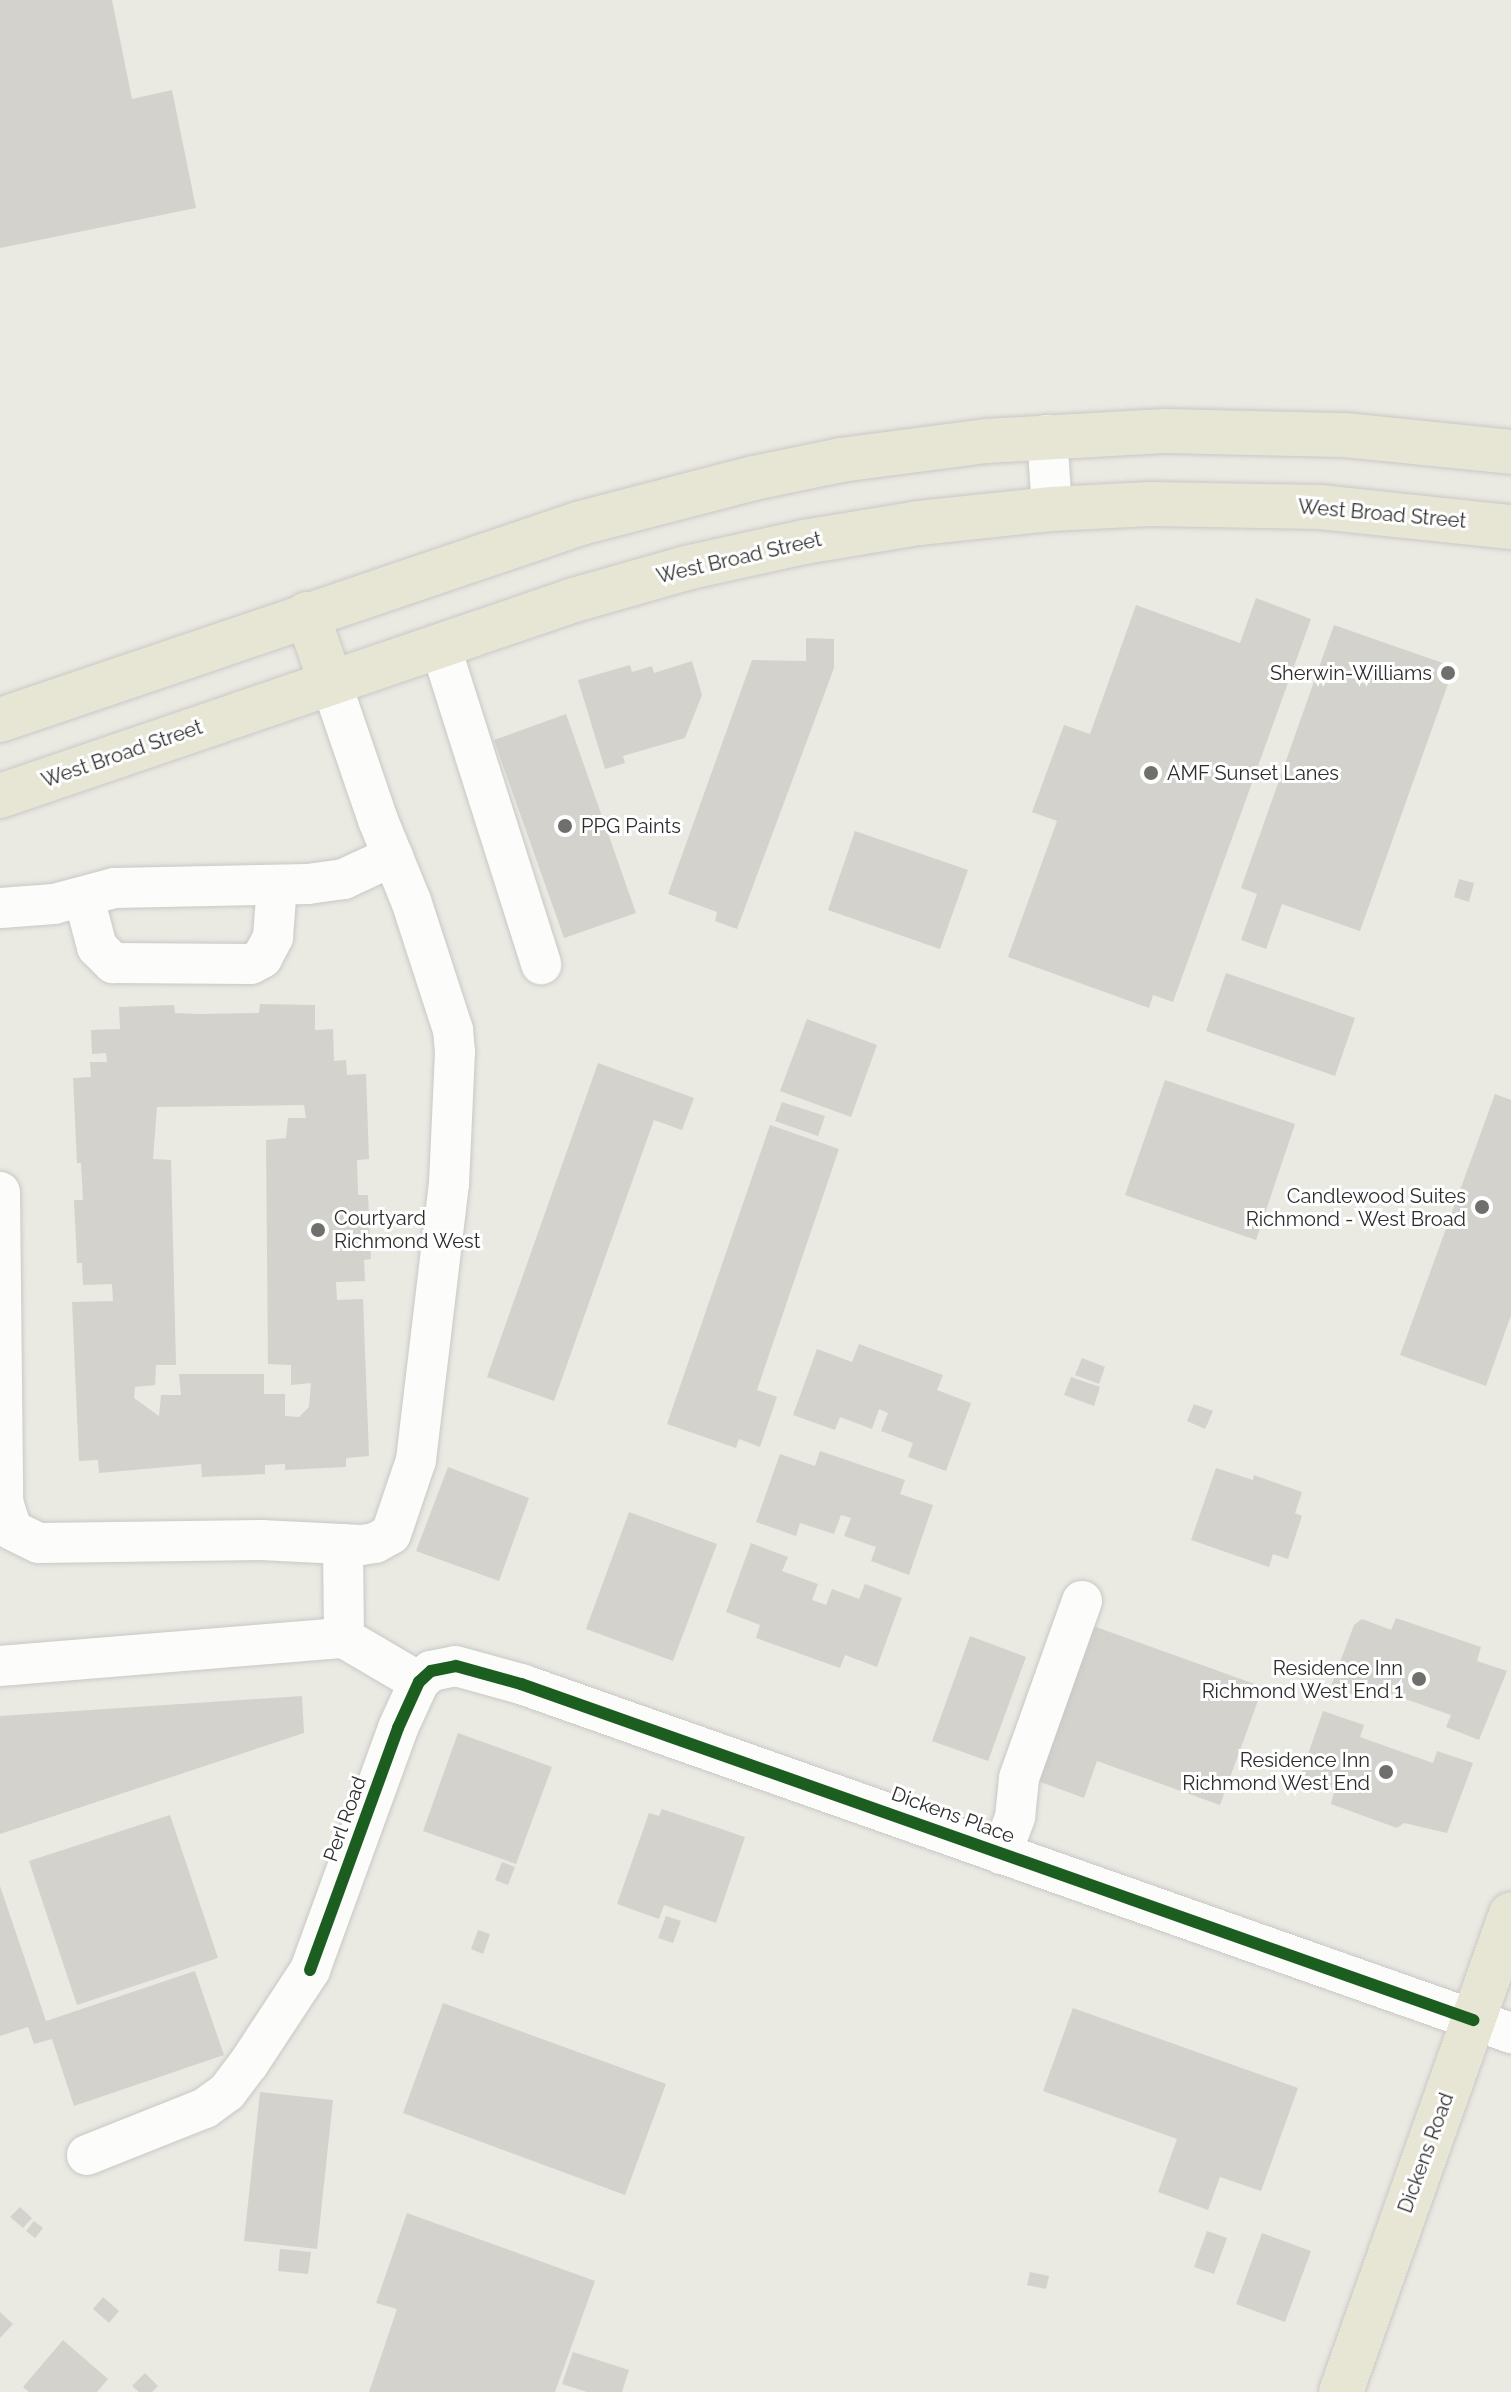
<!DOCTYPE html>
<html>
<head>
<meta charset="utf-8">
<style>
	body { margin:0 }
	#map { position:relative; width:1511px; height:2392px; overflow:hidden; background:#eae9e2; font-family:Raleway,sans-serif }
	div>[style] { position:absolute }
	[style*='--x'] { left:calc(var(--x)*1px); top:calc(var(--y)*1px); width:calc(var(--w)*1px); rotate:calc(var(--a)*1deg) }
	.building>* { inset:0; background:#d3d2cd }
	.roads { filter:drop-shadow(0 0 2px #c8c8c7) drop-shadow(0 0 2px #c8c8c7) }
	.minor>* { height:40px; margin:-20px; padding:0 20px; transform-origin:20px; border-radius:20px; background:#fcfcfb }
	.major>* { height:44px; margin:-22px; padding:0 22px; transform-origin:22px; border-radius:22px; background:#e7e6d4 }
	.cycleway>* { height:12px; margin:-6px; padding:0 6px; transform-origin:6px; border-radius:6px; background:#1b5e20 }
	.dots>* { width:22px; height:22px; translate:-50% -50%; box-sizing:border-box; border:4px solid #fff; border-radius:50% }
	span { translate:-50% -50%; white-space:nowrap; text-align:center; line-height:1.15; -webkit-text-stroke:6px #fff; paint-order:stroke }
	.street-label { font-size:20px; color:#2d2d2d }
	.poi-label { font-size:20px; color:#2d2d2d }
	.right { translate:-100% -50%; text-align:right }
	.left { translate:0 -50%; text-align:left }
</style>
</head>
<body>
<div id="map">
	<div class="building">
		<div style="clip-path:polygon(0 0,112px 0,132px 99px,172px 90px,196px 208px,0 248px)"></div>
		<div style="clip-path:polygon(1256px 598px,1311px 619px,1173px 1002px,1153px 995px,1149px 1008px,1008px 957px,1057px 821px,1032px 812px,1064px 725px,1090px 734px,1136px 605px,1240px 643px)"></div>
		<div style="clip-path:polygon(1334px 625px,1454px 667px,1360px 931px,1282px 904px,1266px 949px,1241px 940px,1257px 894px,1241px 888px)"></div>
		<div style="clip-path:polygon(806px 638px,834px 639px,834px 668px,737px 929px,715px 921px,717px 912px,668px 894px,752px 660px,806px 661px)"></div>
		<div style="clip-path:polygon(692px 661px,702px 695px,685px 738px,623px 756px,625px 763px,605px 769px,578px 680px,630px 665px,632px 672px,652px 666px,654px 673px)"></div>
		<div style="clip-path:polygon(566px 714px,636px 913px,564px 938px,494px 740px)"></div>
		<div style="clip-path:polygon(855px 831px,968px 870px,940px 949px,828px 910px)"></div>
		<div style="clip-path:polygon(1459px 879px,1474px 883px,1469px 902px,1454px 897px)"></div>
		<div style="clip-path:polygon(1226px 973px,1355px 1018px,1335px 1076px,1206px 1031px)"></div>
		<div style="clip-path:polygon(evenodd,260px 1004px,315px 1005px,315px 1030px,333px 1029px,334px 1061px,346px 1060px,347px 1075px,366px 1074px,369px 1159px,357px 1160px,358px 1195px,368px 1195px,371px 1259px,364px 1260px,365px 1281px,336px 1282px,337px 1300px,363px 1299px,369px 1456px,346px 1458px,346px 1467px,285px 1470px,285px 1464px,265px 1465px,265px 1474px,202px 1477px,201px 1464px,99px 1473px,98px 1460px,79px 1461px,72px 1302px,113px 1301px,112px 1284px,83px 1285px,82px 1263px,77px 1263px,74px 1200px,83px 1200px,81px 1163px,77px 1163px,73px 1078px,91px 1077px,90px 1062px,107px 1062px,106px 1053px,92px 1054px,91px 1030px,120px 1029px,119px 1007px,174px 1005px,175px 1013px,200px 1014px,259px 1013px,260px 1004px,304px 1105px,306px 1118px,288px 1118px,286px 1138px,266px 1140px,268px 1364px,291px 1365px,291px 1385px,311px 1383px,309px 1407px,299px 1417px,285px 1416px,285px 1394px,264px 1394px,264px 1374px,179px 1374px,181px 1395px,161px 1395px,159px 1416px,134px 1398px,135px 1387px,155px 1385px,156px 1365px,176px 1365px,171px 1160px,153px 1159px,157px 1107px,304px 1105px)"></div>
		<div style="clip-path:polygon(807px 1019px,877px 1045px,851px 1117px,780px 1091px)"></div>
		<div style="clip-path:polygon(598px 1063px,694px 1098px,682px 1130px,654px 1120px,554px 1401px,487px 1377px)"></div>
		<div style="clip-path:polygon(1165px 1080px,1295px 1124px,1256px 1240px,1125px 1195px)"></div>
		<div style="clip-path:polygon(1495px 1094px,1511px 1100px,1511px 1315px,1486px 1386px,1400px 1355px)"></div>
		<div style="clip-path:polygon(782px 1102px,825px 1116px,818px 1136px,775px 1121px)"></div>
		<div style="clip-path:polygon(770px 1125px,839px 1149px,757px 1390px,777px 1397px,760px 1447px,739px 1439px,736px 1448px,667px 1424px)"></div>
		<div style="clip-path:polygon(859px 1344px,943px 1375px,937px 1390px,971px 1403px,946px 1471px,908px 1457px,913px 1443px,881px 1431px,888px 1413px,879px 1409px,872px 1429px,840px 1417px,835px 1430px,793px 1415px,817px 1349px,852px 1362px)"></div>
		<div style="clip-path:polygon(1082px 1358px,1105px 1367px,1099px 1384px,1075px 1375px)"></div>
		<div style="clip-path:polygon(1071px 1377px,1100px 1387px,1094px 1406px,1064px 1395px)"></div>
		<div style="clip-path:polygon(1194px 1404px,1213px 1411px,1205px 1429px,1187px 1421px)"></div>
		<div style="clip-path:polygon(820px 1451px,905px 1480px,900px 1494px,933px 1505px,909px 1575px,871px 1561px,876px 1547px,844px 1536px,851px 1518px,841px 1515px,834px 1534px,800px 1523px,796px 1536px,756px 1522px,780px 1454px,815px 1466px)"></div>
		<div style="clip-path:polygon(448px 1467px,529px 1498px,499px 1581px,416px 1551px)"></div>
		<div style="clip-path:polygon(1216px 1468px,1253px 1480px,1254px 1475px,1302px 1492px,1295px 1513px,1302px 1516px,1288px 1559px,1273px 1554px,1269px 1567px,1191px 1540px)"></div>
		<div style="clip-path:polygon(629px 1512px,717px 1544px,673px 1661px,586px 1629px)"></div>
		<div style="clip-path:polygon(751px 1543px,788px 1557px,782px 1571px,818px 1584px,812px 1600px,826px 1605px,832px 1589px,859px 1599px,865px 1584px,902px 1598px,877px 1667px,845px 1655px,840px 1668px,756px 1638px,760px 1625px,726px 1612px)"></div>
		<div style="clip-path:polygon(1396px 1618px,1481px 1647px,1477px 1661px,1507px 1671px,1479px 1740px,1446px 1727px,1451px 1715px,1377px 1689px,1372px 1702px,1331px 1686px,1354px 1625px,1362px 1619px,1391px 1630px)"></div>
		<div style="clip-path:polygon(1082px 1622px,1263px 1687px,1220px 1805px,1097px 1761px,1084px 1798px,1027px 1777px)"></div>
		<div style="clip-path:polygon(970px 1636px,1026px 1657px,988px 1761px,932px 1741px)"></div>
		<div style="clip-path:polygon(302px 1696px,304px 1733px,0 1834px,0 1716px)"></div>
		<div style="clip-path:polygon(1323px 1711px,1364px 1725px,1360px 1737px,1433px 1763px,1437px 1751px,1473px 1763px,1447px 1833px,1404px 1823px,1397px 1828px,1331px 1804px,1334px 1792px,1299px 1780px)"></div>
		<div style="clip-path:polygon(458px 1733px,552px 1767px,516px 1864px,423px 1831px)"></div>
		<div style="clip-path:polygon(662px 1809px,745px 1837px,716px 1923px,664px 1905px,659px 1919px,617px 1904px,649px 1813px,659px 1816px)"></div>
		<div style="clip-path:polygon(170px 1815px,218px 1958px,77px 2005px,29px 1861px)"></div>
		<div style="clip-path:polygon(502px 1862px,515px 1867px,508px 1885px,495px 1880px)"></div>
		<div style="clip-path:polygon(0 1886px,46px 2021px,195px 1971px,224px 2055px,74px 2106px,52px 2039px,34px 2044px,28px 2027px,0 2036px)"></div>
		<div style="clip-path:polygon(666px 1916px,681px 1921px,673px 1943px,658px 1938px)"></div>
		<div style="clip-path:polygon(478px 1930px,490px 1934px,483px 1954px,471px 1949px)"></div>
		<div style="clip-path:polygon(443px 2003px,666px 2084px,625px 2195px,403px 2113px)"></div>
		<div style="clip-path:polygon(1073px 2008px,1298px 2088px,1261px 2191px,1220px 2177px,1208px 2210px,1158px 2192px,1177px 2139px,1043px 2091px)"></div>
		<div style="clip-path:polygon(260px 2092px,333px 2100px,317px 2249px,244px 2241px)"></div>
		<div style="clip-path:polygon(20px 2207px,32px 2218px,23px 2228px,10px 2217px)"></div>
		<div style="clip-path:polygon(407px 2213px,595px 2281px,555px 2392px,369px 2392px,397px 2309px,376px 2303px)"></div>
		<div style="clip-path:polygon(34px 2221px,43px 2228px,35px 2238px,26px 2231px)"></div>
		<div style="clip-path:polygon(1207px 2231px,1227px 2238px,1214px 2274px,1194px 2267px)"></div>
		<div style="clip-path:polygon(1262px 2233px,1311px 2251px,1285px 2322px,1236px 2304px)"></div>
		<div style="clip-path:polygon(280px 2249px,311px 2252px,308px 2274px,278px 2271px)"></div>
		<div style="clip-path:polygon(1030px 2272px,1049px 2276px,1046px 2289px,1027px 2285px)"></div>
		<div style="clip-path:polygon(103px 2297px,119px 2311px,109px 2323px,93px 2309px)"></div>
		<div style="clip-path:polygon(0 2312px,13px 2324px,0 2338px)"></div>
		<div style="clip-path:polygon(63px 2340px,108px 2379px,97px 2392px,29px 2392px,23px 2387px)"></div>
		<div style="clip-path:polygon(573px 2352px,629px 2370px,622px 2392px,587px 2392px,562px 2384px)"></div>
		<div style="clip-path:polygon(145px 2373px,158px 2386px,152px 2392px,139px 2392px,132px 2386px)"></div>
	</div>
	<div class="roads">
		<div class="minor">
			<div style="--x:1047;--y:435;--w:74;--a:86.1"></div>
			<div style="--x:440;--y:645;--w:335;--a:72.4"></div>
			<div style="--x:84;--y:898;--w:51;--a:75.1"></div>
			<div style="--x:97;--y:947;--w:23;--a:45"></div>
			<div style="--x:113;--y:963;--w:138;--a:0.4"></div>
			<div style="--x:251;--y:964;--w:13;--a:-29"></div>
			<div style="--x:262;--y:958;--w:24;--a:-62"></div>
			<div style="--x:273;--y:937;--w:52;--a:-85.6"></div>
			<div style="--x:1;--y:908;--w:53;--a:-4.3"></div>
			<div style="--x:54;--y:904;--w:62;--a:-14.9"></div>
			<div style="--x:114;--y:888;--w:194;--a:-1.2"></div>
			<div style="--x:308;--y:884;--w:36;--a:-8"></div>
			<div style="--x:344;--y:879;--w:54;--a:-25.1"></div>
			<div style="--x:0;--y:1192;--w:310;--a:89.4"></div>
			<div style="--x:3;--y:1502;--w:29;--a:72"></div>
			<div style="--x:12;--y:1530;--w:30;--a:26"></div>
			<div style="--x:39;--y:1543;--w:222;--a:-0.8"></div>
			<div style="--x:261;--y:1540;--w:100;--a:2.9"></div>
			<div style="--x:361;--y:1545;--w:14;--a:-8"></div>
			<div style="--x:375;--y:1543;--w:18;--a:-29"></div>
			<div style="--x:391;--y:1534;--w:78;--a:-71.3"></div>
			<div style="--x:416;--y:1460;--w:278;--a:-83.2"></div>
			<div style="--x:449;--y:1184;--w:132;--a:-87.4"></div>
			<div style="--x:455;--y:1052;--w:22;--a:-95"></div>
			<div style="--x:453;--y:1030;--w:136;--a:-108"></div>
			<div style="--x:411;--y:901;--w:87;--a:-112.2"></div>
			<div style="--x:378;--y:820;--w:145;--a:-108.9"></div>
			<div style="--x:343;--y:1544;--w:94;--a:89.4"></div>
			<div style="--x:0;--y:1666;--w:345;--a:-4.7"></div>
			<div style="--x:344;--y:1638;--w:87;--a:30.4"></div>
			<div style="--x:1001;--y:1854;--w:40;--a:-69"></div>
			<div style="--x:1015;--y:1817;--w:39;--a:-84"></div>
			<div style="--x:1019;--y:1778;--w:188;--a:-70.4"></div>
			<div style="--x:87;--y:2155;--w:127;--a:-21.7"></div>
			<div style="--x:205;--y:2108;--w:27;--a:-36"></div>
			<div style="--x:227;--y:2092;--w:36;--a:-53"></div>
			<div style="--x:249;--y:2063;--w:111;--a:-56.7"></div>
			<div style="--x:310;--y:1970;--w:258;--a:-70"></div>
			<div style="--x:398;--y:1728;--w:51;--a:-65.5"></div>
			<div style="--x:419;--y:1682;--w:16;--a:-43"></div>
			<div style="--x:431;--y:1671;--w:25;--a:-11"></div>
			<div style="--x:456;--y:1666;--w:67;--a:15.5"></div>
			<div style="--x:521;--y:1684;--w:1050;--a:19.42"></div>
		</div>
		<div class="major">
			<div style="--x:307;--y:614;--w:73;--a:70.8"></div>
			<div style="--x:0;--y:720;--w:613;--a:-18.73"></div>
			<div style="--x:581;--y:523;--w:179;--a:-14.6"></div>
			<div style="--x:754;--y:478;--w:89;--a:-11.7"></div>
			<div style="--x:841;--y:460;--w:146;--a:-7.5"></div>
			<div style="--x:986;--y:441;--w:179;--a:-3.2"></div>
			<div style="--x:1165;--y:431;--w:180;--a:1.3"></div>
			<div style="--x:1345;--y:435;--w:167;--a:5.8"></div>
			<div style="--x:0;--y:796;--w:607;--a:-18.85"></div>
			<div style="--x:574;--y:600;--w:116;--a:-15.9"></div>
			<div style="--x:686;--y:568;--w:121;--a:-12.4"></div>
			<div style="--x:804;--y:542;--w:117;--a:-9.4"></div>
			<div style="--x:919;--y:523;--w:134;--a:-6"></div>
			<div style="--x:1052;--y:509;--w:98;--a:-2.9"></div>
			<div style="--x:1150;--y:504;--w:170;--a:1"></div>
			<div style="--x:1320;--y:507;--w:192;--a:6"></div>
			<div style="--x:1341;--y:2392;--w:507;--a:-70.42"></div>
		</div>
	</div>
	<div class="cycleway">
		<div style="--x:310;--y:1970;--w:258;--a:-70"></div>
		<div style="--x:398;--y:1728;--w:51;--a:-65.5"></div>
		<div style="--x:419;--y:1682;--w:16;--a:-43"></div>
		<div style="--x:431;--y:1671;--w:25;--a:-11"></div>
		<div style="--x:456;--y:1666;--w:67;--a:15.5"></div>
		<div style="--x:521;--y:1684;--w:1010;--a:19.44"></div>
	</div>
	<div class="dots">
		<div style="left:1448px;top:673px;background:#6f6f6c"></div>
		<div style="left:1151px;top:773px;background:#6f6f6c"></div>
		<div style="left:565px;top:826px;background:#6f6f6c"></div>
		<div style="left:1482px;top:1207px;background:#6f6f6c"></div>
		<div style="left:318px;top:1230px;background:#6f6f6c"></div>
		<div style="left:1419px;top:1679px;background:#6f6f6c"></div>
		<div style="left:1386px;top:1772px;background:#6f6f6c"></div>
	</div>
	<div class="street-label">
		<span style="left:1382px;top:514px;rotate:5deg">West Broad Street</span>
		<span style="left:739px;top:558px;rotate:-13deg">West Broad Street</span>
		<span style="left:122px;top:754px;rotate:-19deg">West Broad Street</span>
		<span style="left:953px;top:1815px;rotate:20deg">Dickens Place</span>
		<span style="left:345px;top:1819px;rotate:-70deg">Perl Road</span>
		<span style="left:1426px;top:2153px;rotate:-70deg">Dickens Road</span>
	</div>
	<div class="poi-label">
		<span class="right" style="left:1432px;top:673px">Sherwin-Williams</span>
		<span class="left" style="left:1167px;top:773px">AMF Sunset Lanes</span>
		<span class="left" style="left:581px;top:826px">PPG Paints</span>
		<span class="right" style="left:1466px;top:1208px">Candlewood Suites<br>Richmond - West Broad</span>
		<span class="left" style="left:334px;top:1230px">Courtyard<br>Richmond West</span>
		<span class="right" style="left:1403px;top:1680px">Residence Inn<br>Richmond West End 1</span>
		<span class="right" style="left:1370px;top:1772px">Residence Inn<br>Richmond West End</span>
	</div>
</div>
</body>
</html>
